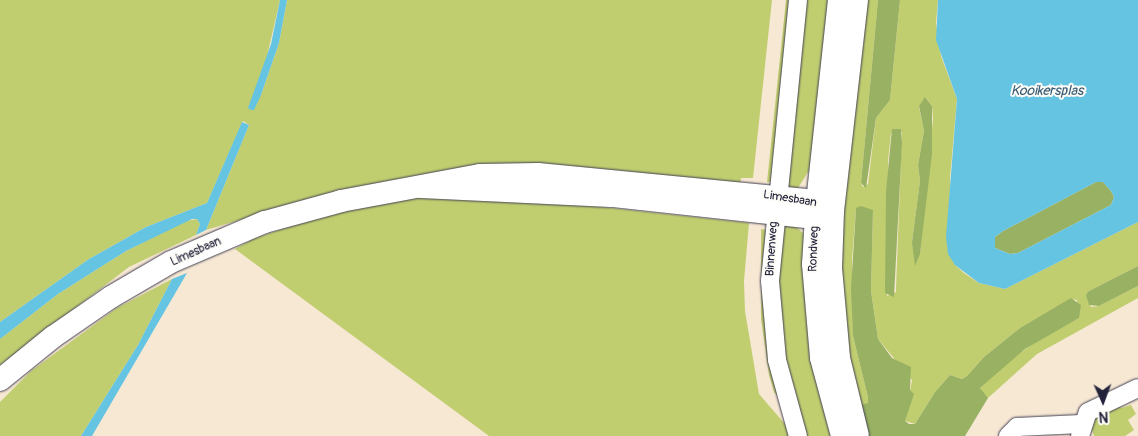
<!DOCTYPE html>
<html>
<head>
<meta charset="utf-8">
<style>
	body { margin:0 }
	#map { position:relative; width:1138px; height:436px; overflow:hidden; background:#f7e8d4; font-family:Pangolin,sans-serif }
	div>[style] { position:absolute }
	[style*='--x'] { left:calc(var(--x)*1px); top:calc(var(--y)*1px); width:calc(var(--w)*1px); rotate:calc(var(--a)*1deg) }
	.green>* { inset:0; background:#c1ce70 }
	.forest>* { inset:0; background:#98b162 }
	.water>* { inset:0; background:#64c4e2 }
	.roads { filter:drop-shadow(0 0 1px #424052) drop-shadow(0 0 1px #424052) }
	.minor>* { height:18px; margin:-9px; padding:0 9px; transform-origin:9px; border-radius:9px; background:#fff }
	.major>* { height:22px; margin:-11px; padding:0 11px; transform-origin:11px; border-radius:11px; background:#fff }
	span { translate:-50% -50%; white-space:nowrap; text-align:center; line-height:1.15; -webkit-text-stroke:4px #fdfcf7; paint-order:stroke }
	.street-label { font-size:12px; color:#22223b }
	.water-label { font-size:14px; color:#395b75; font-style:italic }
	.north { position:absolute; left:1078px; top:376px; width:50px; height:50px; -webkit-text-stroke:4px #fdfcf7; paint-order:stroke; rotate:178deg; font-size:14px; font-weight:700; line-height:20px; text-align:center; color:#22223b }
	.north::after { content:''; display:block; margin:auto; width:18px; height:22px; background:#22223b; clip-path:polygon(50% 0,100% 100%,50% 72%,0 100%) }
</style>
</head>
<body>
<div id="map">
	<div class="green">
		<div style="clip-path:polygon(0 0,280px 0,265px 65px,261px 95px,279px 43px,287px 0,772px 0,753px 178px,741px 178px,740px 185px,320px 196px,206px 230px,249px 125px,243px 121px,207px 203px,146px 227px,89px 259px,0 322px)"></div>
		<div style="clip-path:polygon(786px 0,793px 0,773px 182px,767px 182px)"></div>
		<div style="clip-path:polygon(803px 0,829px 0,810px 169px,798px 188px,781px 193px)"></div>
		<div style="clip-path:polygon(evenodd,860px 0,878px 0,861px 183px,863px 187px,868px 184px,876px 118px,890px 100px,900px 0,938px 0,936px 23px,941px 56px,957px 99px,950px 178px,955px 265px,964px 273px,979px 283px,1005px 289px,1138px 222px,1138px 266px,1089px 291px,1088px 301px,1091px 307px,1099px 306px,1138px 286px,1138px 298px,1037px 354px,988px 398px,982px 393px,980px 388px,1007px 362px,1043px 337px,1079px 318px,1077px 300px,1071px 299px,1020px 328px,984px 357px,967px 376px,962px 379px,950px 375px,935px 392px,915px 424px,905px 421px,912px 380px,878px 339px,871px 291px,873px 210px,856px 208px,852px 260px,853px 336px,868px 397px,868px 404px,863px 406px,854px 407px,834px 286px,860px 0,926px 98px,932px 106px,933px 119px,920px 254px,912px 242px,920px 181px,918px 165px,924px 131px,919px 107px,926px 98px,860px 0,902px 132px,896px 288px,896px 292px,887px 296px,888px 161px,891px 133px,902px 132px)"></div>
		<div style="clip-path:polygon(428px 194px,498px 196px,749px 223px,744px 281px,745px 311px,759px 394px,785px 424px,790px 436px,489px 436px,235px 249px,253px 239px,296px 224px,364px 205px)"></div>
		<div style="clip-path:polygon(197px 219px,200px 224px,196px 235px,129px 267px,0 365px,0 339px,58px 294px,126px 251px,186px 221px)"></div>
		<div style="clip-path:polygon(778px 222px,794px 225px,803px 233px,808px 244px,836px 436px,804px 436px,779px 337px)"></div>
		<div style="clip-path:polygon(761px 229px,767px 230px,784px 405px,774px 392px,769px 375px,761px 319px)"></div>
		<div style="clip-path:polygon(172px 279px,138px 345px,81px 436px,0 436px,0 402px,31px 371px,117px 308px)"></div>
		<div style="clip-path:polygon(1119px 405px,1121px 408px,1131px 405px,1136px 414px,1128px 420px,1134px 430px,1125px 436px,1094px 436px,1089px 421px)"></div>
	</div>
	<div class="forest">
		<div style="clip-path:polygon(878px 0,900px 0,890px 100px,876px 118px,866px 188px,861px 183px)"></div>
		<div style="clip-path:polygon(925px 97px,932px 106px,932px 154px,920px 254px,915px 266px,912px 242px,920px 181px,918px 165px,924px 131px,919px 106px)"></div>
		<div style="clip-path:polygon(892px 129px,901px 129px,902px 143px,894px 297px,885px 293px,886px 191px)"></div>
		<div style="clip-path:polygon(1096px 182px,1103px 182px,1111px 191px,1114px 197px,1111px 205px,1018px 253px,1010px 254px,995px 248px,995px 237px,1003px 231px)"></div>
		<div style="clip-path:polygon(861px 206px,873px 210px,871px 291px,878px 339px,892px 358px,911px 367px,910px 390px,914px 394px,905px 421px,909px 424px,915px 424px,935px 392px,950px 375px,962px 379px,967px 376px,984px 357px,1020px 328px,1071px 298px,1081px 305px,1079px 318px,1025px 349px,980px 388px,988px 398px,965px 436px,865px 436px,854px 407px,868px 403px,868px 397px,853px 336px,851px 289px,856px 208px)"></div>
		<div style="clip-path:polygon(1138px 266px,1138px 286px,1099px 306px,1089px 305px,1086px 295px,1089px 291px)"></div>
	</div>
	<div class="water">
		<div style="clip-path:polygon(280px 0,287px 0,279px 43px,261px 95px,254px 110px,251px 110px,248px 108px,271px 44px)"></div>
		<div style="clip-path:polygon(evenodd,938px 0,1138px 0,1138px 222px,1005px 289px,979px 283px,955px 265px,948px 254px,946px 237px,957px 99px,936px 40px,938px 0,1096px 182px,1103px 182px,1111px 191px,1114px 197px,1111px 205px,1018px 253px,1010px 254px,995px 248px,995px 237px,1003px 231px,1096px 182px)"></div>
		<div style="clip-path:polygon(242px 122px,249px 125px,206px 230px,196px 235px,200px 224px,197px 219px,192px 219px,126px 251px,58px 294px,0 339px,0 322px,89px 259px,146px 227px,207px 203px)"></div>
		<div style="clip-path:polygon(187px 273px,92px 436px,81px 436px,138px 345px,172px 279px)"></div>
	</div>
	<div class="roads">
		<div class="minor">
			<div style="--x:798;--y:0;--w:282;--a:95.7"></div>
			<div style="--x:770;--y:281;--w:79;--a:84.9"></div>
			<div style="--x:777;--y:360;--w:79;--a:74.6"></div>
			<div style="--x:1008;--y:436;--w:13;--a:-45"></div>
			<div style="--x:1017;--y:427;--w:64;--a:-2.7"></div>
			<div style="--x:1080;--y:436;--w:25;--a:-72"></div>
			<div style="--x:1088;--y:412;--w:55;--a:-25.6"></div>
		</div>
		<div class="major">
			<div style="--x:839;--y:0;--w:202;--a:96.2"></div>
			<div style="--x:817;--y:201;--w:63;--a:93.6"></div>
			<div style="--x:813;--y:264;--w:94;--a:85.1"></div>
			<div style="--x:821;--y:358;--w:81;--a:74.9"></div>
			<div style="--x:857;--y:0;--w:212;--a:96.5"></div>
			<div style="--x:833;--y:211;--w:57;--a:92"></div>
			<div style="--x:831;--y:268;--w:90;--a:84.9"></div>
			<div style="--x:839;--y:358;--w:80;--a:76.3"></div>
			<div style="--x:0;--y:380;--w:68;--a:-39.1"></div>
			<div style="--x:53;--y:337;--w:70;--a:-34.6"></div>
			<div style="--x:111;--y:297;--w:69;--a:-30.3"></div>
			<div style="--x:171;--y:262;--w:102;--a:-23.1"></div>
			<div style="--x:265;--y:222;--w:79;--a:-15.4"></div>
			<div style="--x:341;--y:201;--w:141;--a:-10.6"></div>
			<div style="--x:480;--y:175;--w:58;--a:-1"></div>
			<div style="--x:538;--y:174;--w:280;--a:5.5"></div>
			<div style="--x:817;--y:201;--w:19;--a:32"></div>
			<div style="--x:833;--y:211;--w:19;--a:159"></div>
			<div style="--x:815;--y:218;--w:205;--a:-173.8"></div>
			<div style="--x:611;--y:196;--w:190;--a:-177.3"></div>
		</div>
	</div>
	<div class="street-label">
		<span style="left:790px;top:199px;rotate:9deg">Limesbaan</span>
		<span style="left:772px;top:249px;rotate:-86deg">Binnenweg</span>
		<span style="left:814px;top:249px;rotate:-88deg">Rondweg</span>
		<span style="left:196px;top:252px;rotate:-24deg">Limesbaan</span>
	</div>
	<div class="water-label">
		<span style="left:1047px;top:91px">Kooikersplas</span>
	</div>
	<div class="north">N</div>
</div>
</body>
</html>
